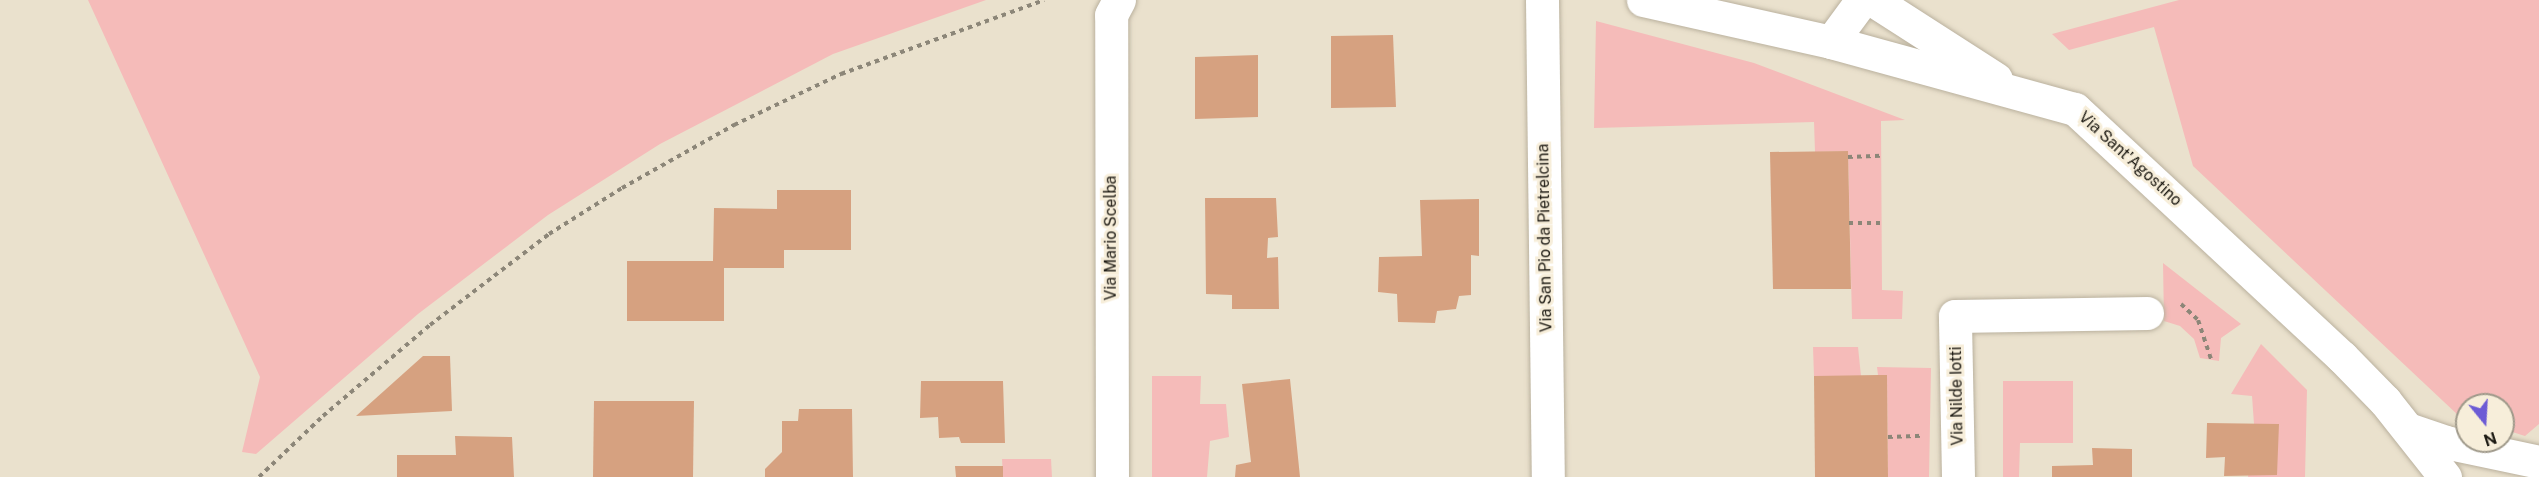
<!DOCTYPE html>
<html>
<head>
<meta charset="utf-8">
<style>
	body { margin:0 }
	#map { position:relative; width:2539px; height:477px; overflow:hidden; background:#eae1cd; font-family:"Public Sans",sans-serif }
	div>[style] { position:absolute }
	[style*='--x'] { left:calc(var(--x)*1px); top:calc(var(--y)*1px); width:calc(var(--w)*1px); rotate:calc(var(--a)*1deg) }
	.green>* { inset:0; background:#f5bbb9 }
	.building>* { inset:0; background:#d6a180 }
	.path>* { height:4px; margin-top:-2px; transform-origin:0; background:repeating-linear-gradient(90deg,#8c8678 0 4.5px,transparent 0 9px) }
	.roads { filter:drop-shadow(0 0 2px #bab19e) drop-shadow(0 0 2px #bab19e) }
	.minor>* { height:33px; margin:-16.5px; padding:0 16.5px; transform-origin:16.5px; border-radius:16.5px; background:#fff }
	span { translate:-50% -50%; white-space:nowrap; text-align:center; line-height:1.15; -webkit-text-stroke:6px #f7eeda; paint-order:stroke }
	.street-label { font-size:16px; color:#1c1912 }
	.north { position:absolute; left:2455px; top:393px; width:60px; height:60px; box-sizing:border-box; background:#f7eeda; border:2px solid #9f998a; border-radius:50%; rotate:162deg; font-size:16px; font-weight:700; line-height:24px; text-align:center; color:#1c1912 }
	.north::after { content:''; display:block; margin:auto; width:21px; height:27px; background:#6c5bd5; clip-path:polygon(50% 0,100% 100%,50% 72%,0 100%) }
</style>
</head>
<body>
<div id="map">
	<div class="green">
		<div style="clip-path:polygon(88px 0,986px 0,833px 54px,660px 144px,548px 215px,418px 314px,256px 454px,242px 452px,260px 377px)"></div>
		<div style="clip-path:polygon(2179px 0,2539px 0,2539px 424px,2525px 436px,2503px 429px,2503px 405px,2467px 405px,2467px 419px,2459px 416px,2193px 166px,2154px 27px,2069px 50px,2052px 34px)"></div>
		<div style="clip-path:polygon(1596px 21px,1754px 63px,1905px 120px,1881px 121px,1882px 290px,1903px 291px,1902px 319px,1852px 319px,1848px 151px,1815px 152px,1814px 122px,1594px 128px)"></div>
		<div style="clip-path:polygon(2163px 263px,2241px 324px,2221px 338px,2219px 361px,2200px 358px,2194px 339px,2180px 326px,2164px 321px)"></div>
		<div style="clip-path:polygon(2261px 344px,2307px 390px,2305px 477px,2248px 477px,2254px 424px,2252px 396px,2231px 394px)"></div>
		<div style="clip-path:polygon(1813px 347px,1858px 347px,1861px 376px,1814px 376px)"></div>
		<div style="clip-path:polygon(1877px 367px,1931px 368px,1929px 477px,1888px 477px,1887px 376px,1878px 375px)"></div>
		<div style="clip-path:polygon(1152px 376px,1201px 376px,1200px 404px,1226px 404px,1229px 437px,1210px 441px,1207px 477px,1152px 477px)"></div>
		<div style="clip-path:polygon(2003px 381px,2073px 381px,2073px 443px,2020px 443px,2019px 477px,2003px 477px)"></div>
		<div style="clip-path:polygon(1002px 459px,1051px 459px,1052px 477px,1003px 477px)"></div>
	</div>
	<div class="building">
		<div style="clip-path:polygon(1393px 35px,1396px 107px,1331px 108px,1331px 36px)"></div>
		<div style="clip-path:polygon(1258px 55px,1258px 117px,1195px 119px,1195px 57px)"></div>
		<div style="clip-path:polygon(1848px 151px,1851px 289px,1773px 289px,1770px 152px)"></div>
		<div style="clip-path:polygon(777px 190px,851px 190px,851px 250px,784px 250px,784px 268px,724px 268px,724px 321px,627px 321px,627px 261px,713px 261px,714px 208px,777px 209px)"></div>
		<div style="clip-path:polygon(1205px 198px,1276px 198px,1278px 237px,1268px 238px,1267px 258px,1278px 257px,1279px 309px,1232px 309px,1232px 295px,1206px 294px)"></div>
		<div style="clip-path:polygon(1479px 199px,1479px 256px,1471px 255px,1471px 295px,1459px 296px,1456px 309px,1437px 311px,1435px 323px,1398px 322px,1397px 294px,1378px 292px,1379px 257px,1422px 256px,1420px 200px)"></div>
		<div style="clip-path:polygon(423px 356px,450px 356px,452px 411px,356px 416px)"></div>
		<div style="clip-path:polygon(1878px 375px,1887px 375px,1888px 477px,1815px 477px,1814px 376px)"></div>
		<div style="clip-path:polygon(1290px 379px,1300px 477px,1235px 477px,1236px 465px,1251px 462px,1242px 384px)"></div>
		<div style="clip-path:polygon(921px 381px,1003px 381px,1005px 443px,961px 443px,959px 437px,939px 438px,938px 417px,920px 418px)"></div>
		<div style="clip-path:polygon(594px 401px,694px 401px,693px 477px,593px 477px)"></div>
		<div style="clip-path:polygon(799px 409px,852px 409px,853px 477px,765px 477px,765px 469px,782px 452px,782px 421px,798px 421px)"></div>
		<div style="clip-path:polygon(2207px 423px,2279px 424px,2277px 475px,2224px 476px,2225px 457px,2206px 458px)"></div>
		<div style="clip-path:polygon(455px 436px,512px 437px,514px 477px,397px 477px,397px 455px,456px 455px)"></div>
		<div style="clip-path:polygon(2092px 448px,2132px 449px,2132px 477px,2052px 477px,2052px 466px,2093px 465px)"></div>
		<div style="clip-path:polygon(955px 466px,1003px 466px,1003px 477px,956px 477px)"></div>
	</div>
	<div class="path">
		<div style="--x:1848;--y:157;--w:33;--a:-2"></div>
		<div style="--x:1849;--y:223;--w:32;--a:0"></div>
		<div style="--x:2181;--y:304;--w:23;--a:43"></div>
		<div style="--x:2198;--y:320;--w:41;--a:71.6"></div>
		<div style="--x:1888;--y:437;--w:35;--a:-2"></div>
		<div style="--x:259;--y:477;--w:88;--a:-43.6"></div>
		<div style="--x:323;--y:416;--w:140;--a:-40.4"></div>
		<div style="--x:430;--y:325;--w:150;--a:-37.4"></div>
		<div style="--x:549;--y:234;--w:86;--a:-32.2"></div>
		<div style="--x:622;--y:188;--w:129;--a:-29.4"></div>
		<div style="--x:734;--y:125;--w:119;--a:-25.5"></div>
		<div style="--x:841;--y:74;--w:216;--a:-20"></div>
	</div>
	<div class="roads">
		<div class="minor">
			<div style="--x:1542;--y:0;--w:477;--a:89.3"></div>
			<div style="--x:1643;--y:0;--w:193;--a:12.6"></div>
			<div style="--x:1831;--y:42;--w:253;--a:15.4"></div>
			<div style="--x:2075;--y:109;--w:364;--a:42.9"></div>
			<div style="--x:2342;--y:357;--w:62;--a:45.7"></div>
			<div style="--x:2385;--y:401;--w:97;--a:51.7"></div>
			<div style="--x:1873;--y:0;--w:146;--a:32.7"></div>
			<div style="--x:1831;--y:42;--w:52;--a:-53.6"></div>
			<div style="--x:2408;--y:429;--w:39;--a:19"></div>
			<div style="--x:2445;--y:442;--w:96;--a:12"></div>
			<div style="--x:1112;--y:477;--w:462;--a:-90.1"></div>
			<div style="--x:1111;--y:15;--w:17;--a:-62"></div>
			<div style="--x:1958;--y:477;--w:161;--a:-91.1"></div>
			<div style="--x:1955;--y:316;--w:192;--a:-0.9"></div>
		</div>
	</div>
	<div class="street-label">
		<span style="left:2130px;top:159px;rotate:42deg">Via Sant'Agostino</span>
		<span style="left:1111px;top:238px;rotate:-90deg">Via Mario Scelba</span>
		<span style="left:1545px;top:238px;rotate:-91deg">Via San Pio da Pietrelcina</span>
		<span style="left:1957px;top:396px;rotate:-91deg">Via Nilde Iotti</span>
	</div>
	<div class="north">N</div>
</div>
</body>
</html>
